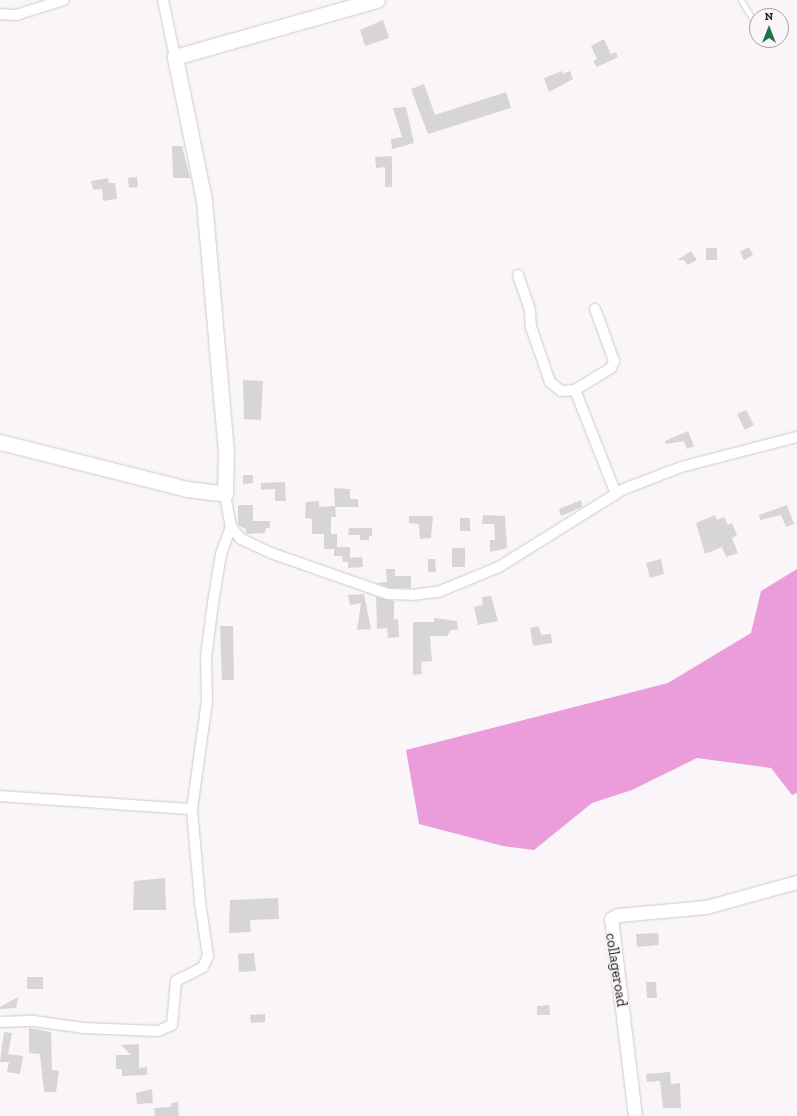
<!DOCTYPE html>
<html>
<head>
<meta charset="utf-8">
<style>
	body { margin:0 }
	#map { position:relative; width:797px; height:1116px; overflow:hidden; background:#f9f5f8; font-family:"Zilla Slab",serif }
	div>[style] { position:absolute }
	[style*='--x'] { left:calc(var(--x)*1px); top:calc(var(--y)*1px); width:calc(var(--w)*1px); rotate:calc(var(--a)*1deg) }
	.water>* { inset:0; background:#ea9dda }
	.building>* { inset:0; background:#d8d5d7 }
	.roads { filter:drop-shadow(0 0 1px #cecbcd) drop-shadow(0 0 1px #cecbcd) }
	.service>* { height:5px; margin:-2.5px; padding:0 2.5px; transform-origin:2.5px; border-radius:2.5px; background:#fff }
	.minor>* { height:10px; margin:-5px; padding:0 5px; transform-origin:5px; border-radius:5px; background:#fff }
	.tertiary>* { height:13px; margin:-6.5px; padding:0 6.5px; transform-origin:6.5px; border-radius:6.5px; background:#fff }
	.secondary>* { height:15px; margin:-7.5px; padding:0 7.5px; transform-origin:7.5px; border-radius:7.5px; background:#fff }
	span { translate:-50% -50%; white-space:nowrap; text-align:center; line-height:1.15; -webkit-text-stroke:3px #f9f5f8; paint-order:stroke }
	.street-label { font-size:15px; color:#242223 }
	.north { position:absolute; left:749px; top:8px; width:40px; height:40px; box-sizing:border-box; background:#f9f5f8; border:1px solid #a4a1a3; border-radius:50%; rotate:0deg; font-size:11px; font-weight:700; line-height:16px; text-align:center; color:#242223 }
	.north::after { content:''; display:block; margin:auto; width:14px; height:18px; background:#1f7345; clip-path:polygon(50% 0,100% 100%,50% 72%,0 100%) }
</style>
</head>
<body>
<div id="map">
	<div class="water">
		<div style="clip-path:polygon(797px 569px,797px 793px,792px 795px,771px 768px,697px 758px,632px 790px,592px 803px,534px 850px,503px 846px,419px 824px,406px 750px,668px 683px,751px 633px,761px 591px)"></div>
	</div>
	<div class="building">
		<div style="clip-path:polygon(383px 20px,389px 38px,365px 46px,360px 30px)"></div>
		<div style="clip-path:polygon(604px 39px,611px 54px,616px 52px,618px 57px,597px 67px,593px 61px,597px 59px,591px 46px)"></div>
		<div style="clip-path:polygon(562px 71px,563px 74px,570px 71px,573px 79px,549px 92px,544px 78px)"></div>
		<div style="clip-path:polygon(424px 84px,435px 115px,506px 92px,511px 108px,428px 134px,411px 89px)"></div>
		<div style="clip-path:polygon(406px 107px,414px 143px,392px 149px,391px 139px,402px 137px,393px 108px)"></div>
		<div style="clip-path:polygon(172px 146px,182px 146px,190px 178px,173px 178px)"></div>
		<div style="clip-path:polygon(392px 156px,392px 187px,385px 187px,385px 167px,376px 168px,375px 157px)"></div>
		<div style="clip-path:polygon(137px 177px,138px 187px,129px 188px,128px 178px)"></div>
		<div style="clip-path:polygon(108px 178px,109px 183px,115px 183px,117px 199px,103px 201px,102px 189px,93px 190px,91px 181px)"></div>
		<div style="clip-path:polygon(749px 247px,753px 255px,744px 260px,740px 252px)"></div>
		<div style="clip-path:polygon(706px 248px,717px 248px,717px 260px,706px 260px)"></div>
		<div style="clip-path:polygon(691px 251px,697px 260px,687px 265px,684px 260px,677px 260px)"></div>
		<div style="clip-path:polygon(243px 380px,263px 381px,261px 420px,244px 419px)"></div>
		<div style="clip-path:polygon(746px 410px,754px 425px,745px 430px,737px 414px)"></div>
		<div style="clip-path:polygon(688px 431px,694px 446px,687px 449px,684px 441px,666px 444px,665px 441px)"></div>
		<div style="clip-path:polygon(243px 475px,253px 475px,253px 483px,243px 484px)"></div>
		<div style="clip-path:polygon(285px 482px,286px 501px,275px 501px,275px 489px,261px 490px,261px 483px)"></div>
		<div style="clip-path:polygon(334px 488px,350px 489px,350px 499px,358px 499px,358px 507px,335px 507px,336px 517px,331px 517px,331px 534px,337px 534px,337px 547px,350px 547px,350px 558px,362px 557px,363px 567px,348px 568px,348px 562px,343px 562px,342px 556px,334px 556px,334px 549px,324px 549px,324px 534px,312px 534px,312px 519px,305px 518px,306px 502px,319px 501px,319px 507px,335px 506px)"></div>
		<div style="clip-path:polygon(581px 500px,582px 507px,561px 516px,559px 509px)"></div>
		<div style="clip-path:polygon(238px 505px,253px 505px,253px 521px,270px 521px,270px 528px,266px 528px,265px 533px,246px 534px,246px 529px,238px 525px)"></div>
		<div style="clip-path:polygon(787px 505px,794px 524px,786px 527px,781px 515px,760px 520px,759px 515px)"></div>
		<div style="clip-path:polygon(483px 515px,505px 516px,507px 548px,490px 552px,490px 540px,495px 540px,494px 524px,482px 524px)"></div>
		<div style="clip-path:polygon(715px 515px,717px 520px,724px 517px,728px 525px,732px 523px,737px 535px,732px 538px,738px 553px,726px 557px,722px 547px,705px 554px,696px 523px)"></div>
		<div style="clip-path:polygon(409px 516px,433px 516px,431px 538px,420px 539px,419px 524px,409px 523px)"></div>
		<div style="clip-path:polygon(460px 518px,470px 518px,470px 531px,460px 531px)"></div>
		<div style="clip-path:polygon(349px 528px,372px 528px,372px 536px,369px 536px,369px 540px,360px 540px,360px 535px,348px 535px)"></div>
		<div style="clip-path:polygon(452px 548px,465px 548px,465px 567px,452px 567px)"></div>
		<div style="clip-path:polygon(428px 559px,435px 559px,436px 572px,428px 572px)"></div>
		<div style="clip-path:polygon(661px 559px,664px 574px,650px 578px,646px 563px)"></div>
		<div style="clip-path:polygon(386px 569px,395px 569px,395px 576px,411px 576px,411px 588px,389px 588px,376px 583px,387px 582px)"></div>
		<div style="clip-path:polygon(364px 594px,371px 629px,357px 630px,361px 603px,350px 605px,348px 595px)"></div>
		<div style="clip-path:polygon(491px 596px,498px 621px,478px 625px,474px 607px,483px 605px,482px 597px)"></div>
		<div style="clip-path:polygon(376px 597px,394px 601px,394px 620px,398px 619px,399px 637px,388px 638px,387px 628px,377px 629px)"></div>
		<div style="clip-path:polygon(434px 618px,457px 621px,458px 630px,451px 630px,447px 636px,430px 636px,432px 661px,421px 662px,422px 674px,413px 675px,413px 622px,434px 622px)"></div>
		<div style="clip-path:polygon(220px 626px,233px 626px,234px 680px,222px 680px)"></div>
		<div style="clip-path:polygon(539px 626px,541px 635px,551px 634px,552px 643px,533px 646px,530px 628px)"></div>
		<div style="clip-path:polygon(165px 878px,166px 910px,133px 910px,134px 881px)"></div>
		<div style="clip-path:polygon(278px 898px,279px 919px,250px 920px,251px 932px,229px 933px,230px 900px)"></div>
		<div style="clip-path:polygon(658px 933px,659px 945px,637px 947px,636px 934px)"></div>
		<div style="clip-path:polygon(254px 953px,256px 971px,239px 972px,238px 954px)"></div>
		<div style="clip-path:polygon(27px 977px,43px 977px,43px 989px,27px 989px)"></div>
		<div style="clip-path:polygon(646px 982px,656px 982px,657px 998px,647px 998px)"></div>
		<div style="clip-path:polygon(18px 997px,16px 1008px,0 1009px,0 1007px)"></div>
		<div style="clip-path:polygon(549px 1005px,550px 1015px,537px 1015px,537px 1006px)"></div>
		<div style="clip-path:polygon(265px 1014px,265px 1022px,251px 1023px,250px 1015px)"></div>
		<div style="clip-path:polygon(29px 1028px,51px 1032px,52px 1070px,59px 1071px,56px 1092px,44px 1092px,40px 1054px,29px 1053px)"></div>
		<div style="clip-path:polygon(4px 1032px,12px 1033px,8px 1054px,23px 1056px,20px 1074px,7px 1072px,9px 1062px,0 1062px)"></div>
		<div style="clip-path:polygon(139px 1044px,139px 1068px,147px 1067px,147px 1075px,122px 1076px,122px 1069px,116px 1069px,116px 1055px,131px 1055px,121px 1045px)"></div>
		<div style="clip-path:polygon(670px 1072px,671px 1084px,680px 1083px,681px 1108px,663px 1108px,660px 1081px,647px 1082px,646px 1074px)"></div>
		<div style="clip-path:polygon(152px 1089px,153px 1103px,137px 1104px,136px 1093px)"></div>
		<div style="clip-path:polygon(178px 1102px,179px 1116px,155px 1116px,154px 1108px,171px 1107px,171px 1103px)"></div>
	</div>
	<div class="roads">
		<div class="service">
			<div style="--x:741;--y:0;--w:31;--a:59"></div>
			<div style="--x:765;--y:40;--w:5;--a:53"></div>
		</div>
		<div class="minor">
			<div style="--x:163;--y:0;--w:58;--a:78.1"></div>
			<div style="--x:0;--y:14;--w:16;--a:4"></div>
			<div style="--x:16;--y:15;--w:50;--a:-17.4"></div>
			<div style="--x:518;--y:275;--w:37;--a:71"></div>
			<div style="--x:530;--y:310;--w:17;--a:87"></div>
			<div style="--x:531;--y:327;--w:58;--a:70.9"></div>
			<div style="--x:550;--y:382;--w:14;--a:39"></div>
			<div style="--x:561;--y:391;--w:14;--a:-4"></div>
			<div style="--x:595;--y:309;--w:55;--a:69.9"></div>
			<div style="--x:614;--y:361;--w:8;--a:113"></div>
			<div style="--x:611;--y:368;--w:42;--a:148.6"></div>
			<div style="--x:575;--y:390;--w:112;--a:68.5"></div>
			<div style="--x:225;--y:494;--w:34;--a:80"></div>
			<div style="--x:231;--y:527;--w:16;--a:50"></div>
			<div style="--x:241;--y:539;--w:33;--a:25"></div>
			<div style="--x:271;--y:553;--w:124;--a:19.3"></div>
			<div style="--x:388;--y:594;--w:24;--a:2"></div>
			<div style="--x:412;--y:595;--w:26;--a:-7"></div>
			<div style="--x:438;--y:592;--w:66;--a:-22.3"></div>
			<div style="--x:499;--y:567;--w:147;--a:-32"></div>
			<div style="--x:624;--y:489;--w:61;--a:-21.1"></div>
			<div style="--x:681;--y:467;--w:120;--a:-14.5"></div>
			<div style="--x:0;--y:796;--w:192;--a:3.9"></div>
			<div style="--x:192;--y:809;--w:109;--a:-82.1"></div>
			<div style="--x:207;--y:701;--w:44;--a:-91.3"></div>
			<div style="--x:206;--y:657;--w:54;--a:-82.6"></div>
			<div style="--x:213;--y:603;--w:50;--a:-80.7"></div>
			<div style="--x:221;--y:554;--w:29;--a:-70"></div>
			<div style="--x:0;--y:1022;--w:34;--a:-2"></div>
			<div style="--x:34;--y:1021;--w:49;--a:8.1"></div>
			<div style="--x:83;--y:1028;--w:75;--a:2.3"></div>
			<div style="--x:158;--y:1031;--w:15;--a:-23"></div>
			<div style="--x:172;--y:1025;--w:44;--a:-84.8"></div>
			<div style="--x:176;--y:981;--w:30;--a:-27"></div>
			<div style="--x:203;--y:967;--w:12;--a:-66"></div>
			<div style="--x:208;--y:956;--w:55;--a:-98.4"></div>
			<div style="--x:200;--y:902;--w:93;--a:-94.9"></div>
		</div>
		<div class="tertiary">
			<div style="--x:635;--y:1116;--w:198;--a:-96.9"></div>
			<div style="--x:611;--y:919;--w:8;--a:-30"></div>
			<div style="--x:618;--y:915;--w:88;--a:-5.2"></div>
			<div style="--x:706;--y:907;--w:94;--a:-15.4"></div>
		</div>
		<div class="secondary">
			<div style="--x:0;--y:442;--w:193;--a:14.1"></div>
			<div style="--x:187;--y:489;--w:38;--a:7"></div>
			<div style="--x:225;--y:494;--w:42;--a:-88.6"></div>
			<div style="--x:226;--y:452;--w:253;--a:-95"></div>
			<div style="--x:204;--y:200;--w:146;--a:-101.5"></div>
			<div style="--x:175;--y:57;--w:210;--a:-15.8"></div>
		</div>
	</div>
	<div class="street-label">
		<span style="left:616px;top:970px;rotate:81deg">collageroad</span>
	</div>
	<div class="north">N</div>
</div>
</body>
</html>
